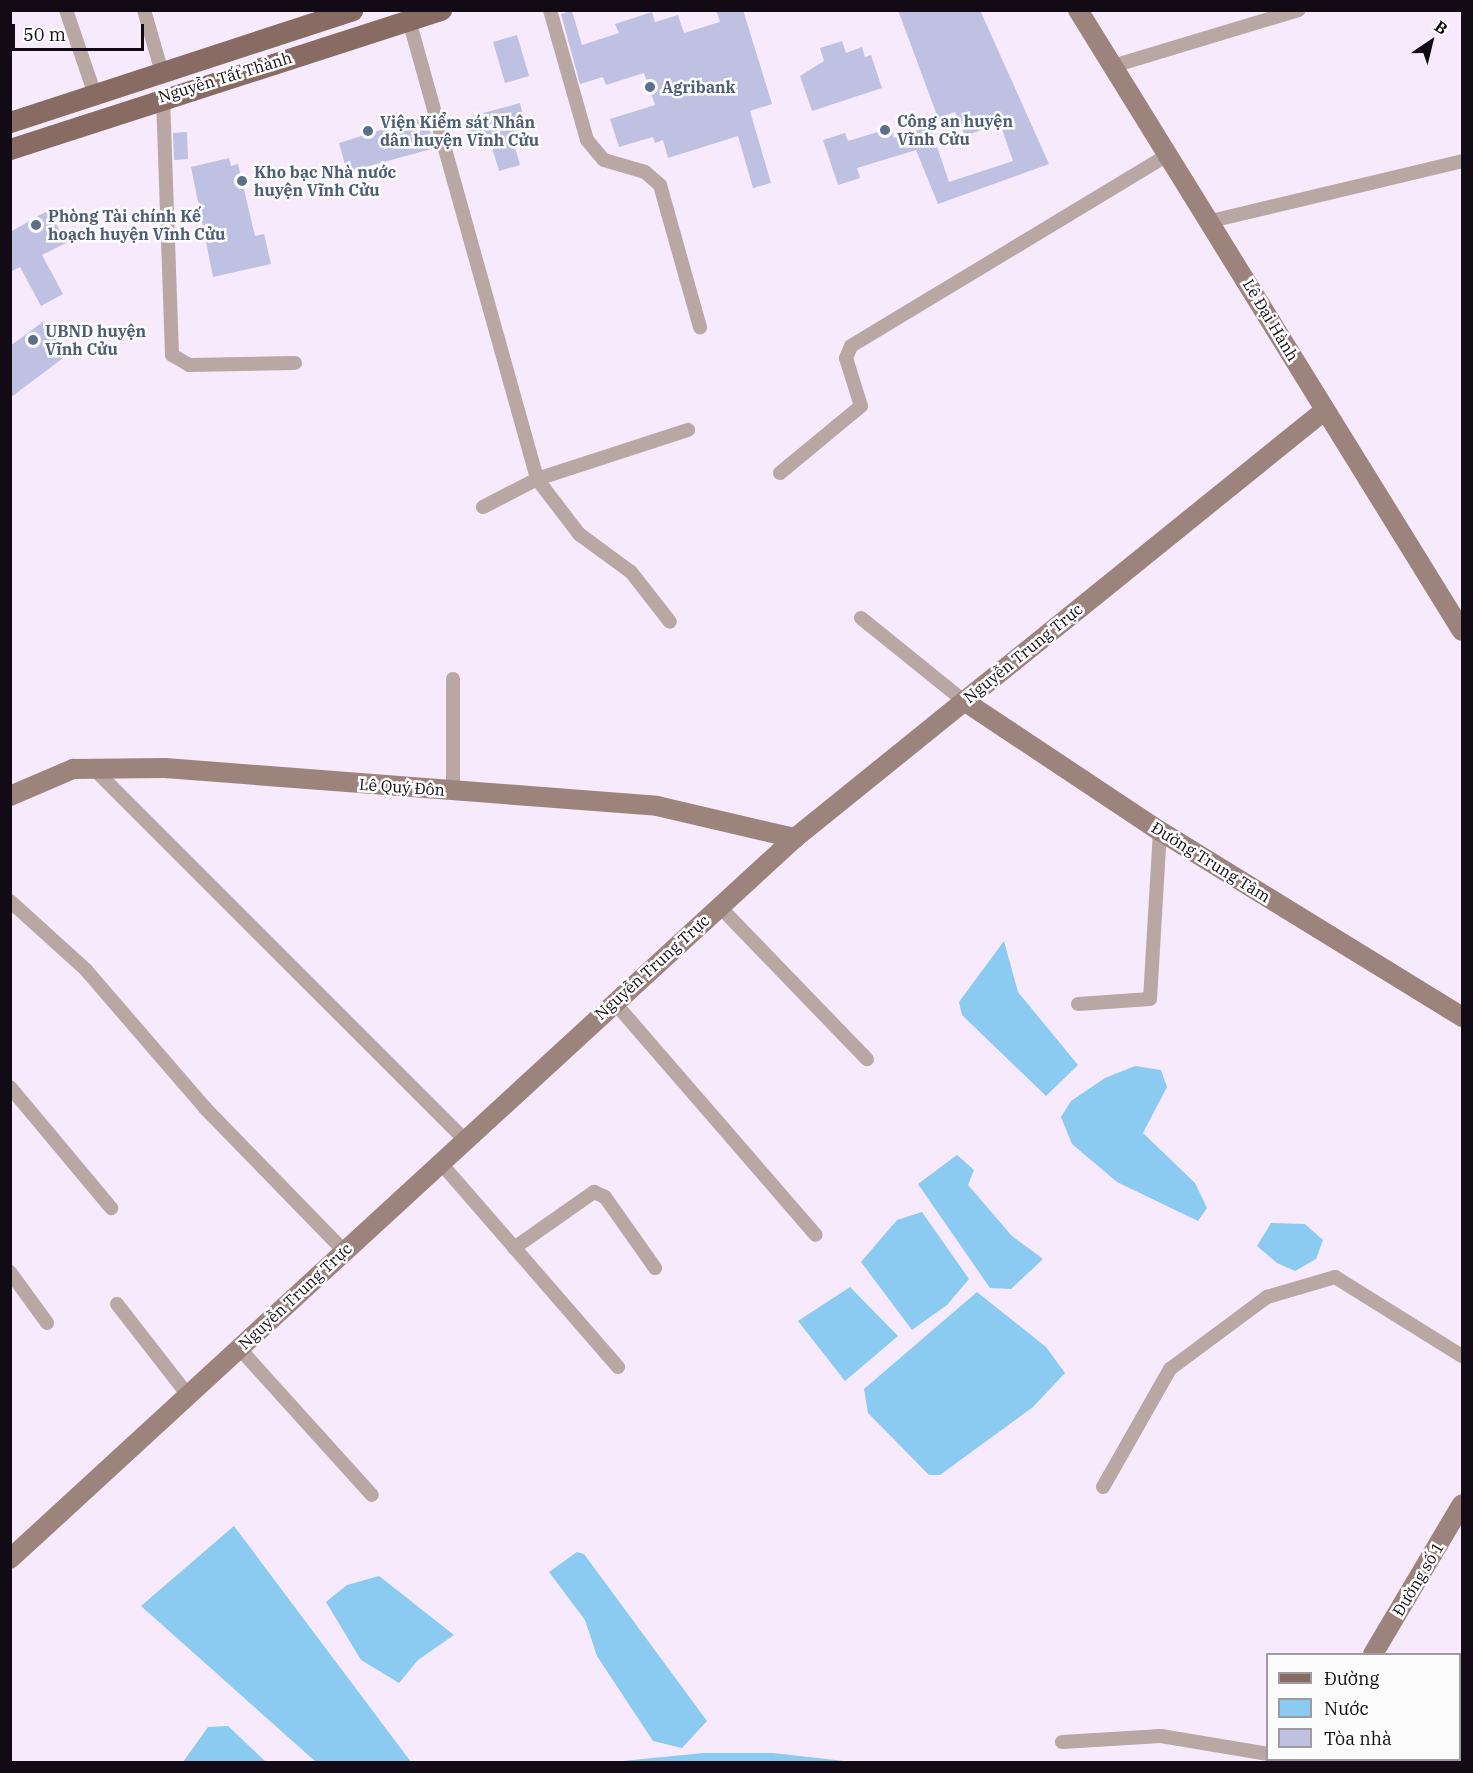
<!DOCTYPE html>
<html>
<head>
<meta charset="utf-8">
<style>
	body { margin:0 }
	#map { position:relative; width:1473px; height:1773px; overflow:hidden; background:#f7eafc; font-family:"IBM Plex Serif",serif }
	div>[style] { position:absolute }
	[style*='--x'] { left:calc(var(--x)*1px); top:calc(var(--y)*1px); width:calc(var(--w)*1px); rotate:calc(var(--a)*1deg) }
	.water>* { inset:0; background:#8bcaf1 }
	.building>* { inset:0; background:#bfc1e2 }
	.street>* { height:14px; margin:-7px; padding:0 7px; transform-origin:7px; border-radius:7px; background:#b8a7a2 }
	.secondary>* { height:20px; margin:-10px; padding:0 10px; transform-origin:10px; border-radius:10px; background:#9c847d }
	.primary>* { height:21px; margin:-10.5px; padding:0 10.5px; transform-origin:10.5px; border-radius:10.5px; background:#886b63 }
	.dots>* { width:16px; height:16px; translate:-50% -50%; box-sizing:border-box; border:3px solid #fcfcfc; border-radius:50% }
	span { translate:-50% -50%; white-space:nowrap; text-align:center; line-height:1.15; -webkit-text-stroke:5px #fcfcfc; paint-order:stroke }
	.street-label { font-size:16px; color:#120b15 }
	.service-label { font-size:16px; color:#4e5e75; font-weight:700 }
	.left { translate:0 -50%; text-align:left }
	.frame { position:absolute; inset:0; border:12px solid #120b15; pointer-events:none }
	.legend { position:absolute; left:1266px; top:1653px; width:195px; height:108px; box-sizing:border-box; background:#fcfcfc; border:2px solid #9e9ca0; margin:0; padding:8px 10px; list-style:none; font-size:18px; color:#120b15 }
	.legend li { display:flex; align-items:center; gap:12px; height:30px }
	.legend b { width:30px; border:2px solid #9e9ca0 }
	.north { position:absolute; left:1401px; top:12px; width:60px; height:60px; -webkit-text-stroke:4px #fcfcfc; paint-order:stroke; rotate:35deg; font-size:16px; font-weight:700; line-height:24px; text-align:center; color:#120b15 }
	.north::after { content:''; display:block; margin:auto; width:21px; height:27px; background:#120b15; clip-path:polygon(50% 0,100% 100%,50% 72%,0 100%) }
	.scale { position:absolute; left:12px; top:24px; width:132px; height:27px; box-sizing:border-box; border:3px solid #120b15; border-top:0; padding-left:8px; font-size:18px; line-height:21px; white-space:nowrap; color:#120b15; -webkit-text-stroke:4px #fcfcfc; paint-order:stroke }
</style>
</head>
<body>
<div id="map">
	<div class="water">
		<div style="clip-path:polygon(1004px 941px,1018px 992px,1078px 1065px,1046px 1096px,962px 1015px,959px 1002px)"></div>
		<div style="clip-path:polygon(1135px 1066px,1161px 1070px,1167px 1087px,1143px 1133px,1195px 1183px,1207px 1208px,1198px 1221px,1117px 1182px,1072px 1144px,1061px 1117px,1071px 1101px,1105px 1078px)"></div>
		<div style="clip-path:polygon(957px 1155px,974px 1170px,968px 1185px,1012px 1236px,1043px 1259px,1011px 1289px,990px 1288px,918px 1184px)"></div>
		<div style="clip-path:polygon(922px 1212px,969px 1279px,947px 1305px,912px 1330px,861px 1262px,897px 1220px)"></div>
		<div style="clip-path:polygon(1271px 1223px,1305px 1224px,1323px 1240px,1316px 1259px,1295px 1271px,1277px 1263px,1257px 1246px)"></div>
		<div style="clip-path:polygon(850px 1287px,898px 1336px,845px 1381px,798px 1321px)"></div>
		<div style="clip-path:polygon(977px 1292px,1046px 1347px,1065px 1373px,1033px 1407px,940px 1475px,929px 1475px,868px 1413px,864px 1389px)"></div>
		<div style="clip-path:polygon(234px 1526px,411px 1762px,316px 1762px,141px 1606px)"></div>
		<div style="clip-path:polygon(577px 1552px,584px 1554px,707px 1721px,682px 1748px,653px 1741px,597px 1656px,585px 1620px,549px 1572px)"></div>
		<div style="clip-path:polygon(379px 1576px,454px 1635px,418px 1660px,399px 1683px,361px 1660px,326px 1602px,347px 1585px)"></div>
		<div style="clip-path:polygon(228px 1726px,266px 1762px,183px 1762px,208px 1727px)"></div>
		<div style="clip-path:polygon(704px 1753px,773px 1753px,853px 1762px,612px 1762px)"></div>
	</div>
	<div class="building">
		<div style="clip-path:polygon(716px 10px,743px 10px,772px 104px,750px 111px,771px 183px,753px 188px,738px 136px,668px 158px,663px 140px,655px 143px,653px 137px,619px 147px,610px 119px,655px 105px,644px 73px,606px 85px,603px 77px,580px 84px,561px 14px,572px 11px,582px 45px,619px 33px,615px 24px,652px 12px,655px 22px,678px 15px,684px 33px,720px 22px)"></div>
		<div style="clip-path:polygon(898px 10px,980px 10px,1049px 164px,938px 204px,916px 150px,857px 168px,860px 178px,838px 185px,823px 140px,845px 133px,848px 141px,891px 128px,894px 138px,930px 126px,949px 182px,1013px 161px,1000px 123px,965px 136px,955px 112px,938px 118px)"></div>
		<div style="clip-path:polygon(517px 35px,529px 76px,505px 83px,493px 42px)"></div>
		<div style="clip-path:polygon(842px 41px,846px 53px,862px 47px,865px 57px,871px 55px,882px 88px,812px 111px,800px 76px,824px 61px,820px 48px)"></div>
		<div style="clip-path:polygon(520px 103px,526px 129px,511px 133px,520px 165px,499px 171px,489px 138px,472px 143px,465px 118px)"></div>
		<div style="clip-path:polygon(426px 116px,435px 148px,347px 172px,339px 143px)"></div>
		<div style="clip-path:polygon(187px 132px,188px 159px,174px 160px,173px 133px)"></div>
		<div style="clip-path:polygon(229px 158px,231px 166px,238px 164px,255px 236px,264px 234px,271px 264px,213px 277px,191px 167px)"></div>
		<div style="clip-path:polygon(49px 210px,66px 243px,42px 255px,63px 294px,41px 306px,20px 267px,10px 272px,10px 232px)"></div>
		<div style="clip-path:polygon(44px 321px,67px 355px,10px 398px,10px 346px)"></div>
	</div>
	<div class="street">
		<div style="--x:66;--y:10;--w:87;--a:71.1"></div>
		<div style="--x:144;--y:10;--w:61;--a:73.9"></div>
		<div style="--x:550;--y:10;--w:135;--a:74.1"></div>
		<div style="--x:587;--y:140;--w:26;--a:50"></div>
		<div style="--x:604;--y:160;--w:43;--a:16.3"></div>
		<div style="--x:645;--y:172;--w:20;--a:41"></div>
		<div style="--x:660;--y:185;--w:148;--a:74.3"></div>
		<div style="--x:409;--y:20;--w:477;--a:74.4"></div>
		<div style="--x:537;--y:479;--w:69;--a:52.6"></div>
		<div style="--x:579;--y:534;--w:64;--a:36.2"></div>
		<div style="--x:631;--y:572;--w:63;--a:52"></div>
		<div style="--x:1113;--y:66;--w:194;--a:-16.8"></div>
		<div style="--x:163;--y:97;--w:258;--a:88"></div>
		<div style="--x:172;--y:355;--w:20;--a:30"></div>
		<div style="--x:189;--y:365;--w:106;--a:-1.1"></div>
		<div style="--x:1211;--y:221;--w:258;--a:-13.4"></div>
		<div style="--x:780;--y:473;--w:105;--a:-39.6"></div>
		<div style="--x:861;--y:406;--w:50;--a:-107.4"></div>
		<div style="--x:846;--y:358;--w:13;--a:-67"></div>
		<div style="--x:851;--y:346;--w:371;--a:-31.1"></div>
		<div style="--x:483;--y:507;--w:61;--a:-27.4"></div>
		<div style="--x:537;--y:479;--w:159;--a:-18"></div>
		<div style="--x:861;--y:618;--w:132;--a:38.9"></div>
		<div style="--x:453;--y:679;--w:112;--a:90"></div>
		<div style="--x:93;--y:768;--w:523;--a:45"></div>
		<div style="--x:10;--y:901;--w:103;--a:42.2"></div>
		<div style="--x:86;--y:970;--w:182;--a:49.2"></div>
		<div style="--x:205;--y:1108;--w:199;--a:45.8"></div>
		<div style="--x:719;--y:906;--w:213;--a:46"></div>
		<div style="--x:614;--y:1002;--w:308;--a:49.1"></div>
		<div style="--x:1078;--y:1004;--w:72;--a:-4"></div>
		<div style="--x:1150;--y:999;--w:168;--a:-86.6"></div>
		<div style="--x:10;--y:1087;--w:158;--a:50.1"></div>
		<div style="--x:439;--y:1161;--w:273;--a:49"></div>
		<div style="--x:514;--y:1248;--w:98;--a:-35"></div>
		<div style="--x:594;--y:1192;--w:12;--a:24"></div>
		<div style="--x:605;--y:1197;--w:87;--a:54.8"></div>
		<div style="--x:10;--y:1272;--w:63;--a:54"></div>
		<div style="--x:117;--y:1304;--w:114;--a:52.1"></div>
		<div style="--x:239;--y:1348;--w:198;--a:47.9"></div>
		<div style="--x:1103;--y:1487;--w:136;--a:-60.4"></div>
		<div style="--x:1170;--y:1369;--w:121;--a:-36.6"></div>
		<div style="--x:1267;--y:1297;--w:71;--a:-16.4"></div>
		<div style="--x:1335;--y:1277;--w:150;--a:31.9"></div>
		<div style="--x:1062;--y:1742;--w:99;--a:-3.5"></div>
		<div style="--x:1161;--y:1736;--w:109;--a:9.5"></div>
	</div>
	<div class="secondary">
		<div style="--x:1078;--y:10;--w:730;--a:58.27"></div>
		<div style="--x:964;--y:701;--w:235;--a:33.6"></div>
		<div style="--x:1160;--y:831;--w:355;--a:31.6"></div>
		<div style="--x:10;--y:796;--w:69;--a:-23.2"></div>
		<div style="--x:73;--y:769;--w:92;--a:-0.6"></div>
		<div style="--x:165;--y:768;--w:493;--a:4.4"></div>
		<div style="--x:657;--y:806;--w:142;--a:13.1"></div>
		<div style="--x:10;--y:1559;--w:1066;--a:-42.57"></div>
		<div style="--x:795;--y:838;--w:681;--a:-38.92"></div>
		<div style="--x:1373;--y:1654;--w:174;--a:-59.3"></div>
		<div style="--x:1285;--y:1762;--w:2;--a:-63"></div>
	</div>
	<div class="primary">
		<div style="--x:10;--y:122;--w:360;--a:-18.1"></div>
		<div style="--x:10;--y:149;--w:453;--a:-17.9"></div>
	</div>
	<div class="dots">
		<div style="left:650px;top:87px;background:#5c6f8a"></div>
		<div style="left:885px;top:130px;background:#5c6f8a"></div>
		<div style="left:368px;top:131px;background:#5c6f8a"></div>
		<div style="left:242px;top:181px;background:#5c6f8a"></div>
		<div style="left:36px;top:225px;background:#5c6f8a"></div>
		<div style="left:33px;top:340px;background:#5c6f8a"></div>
	</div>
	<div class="street-label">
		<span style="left:225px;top:77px;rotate:-17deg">Nguyễn Tất Thành</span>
		<span style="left:1271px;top:320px;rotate:59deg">Lê Đại Hành</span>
		<span style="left:1023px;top:653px;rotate:-39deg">Nguyễn Trung Trực</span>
		<span style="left:402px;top:787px;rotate:4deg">Lê Quý Đôn</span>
		<span style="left:1211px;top:862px;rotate:32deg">Đường Trung Tâm</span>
		<span style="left:652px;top:967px;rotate:-42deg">Nguyễn Trung Trực</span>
		<span style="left:295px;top:1296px;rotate:-43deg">Nguyễn Trung Trực</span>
		<span style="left:1418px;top:1579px;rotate:-59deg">Đường số 1</span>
	</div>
	<div class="service-label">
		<span class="left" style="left:662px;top:87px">Agribank</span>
		<span class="left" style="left:897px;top:130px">Công an huyện<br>Vĩnh Cửu</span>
		<span class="left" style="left:380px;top:131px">Viện Kiểm sát Nhân<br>dân huyện Vĩnh Cửu</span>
		<span class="left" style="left:254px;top:181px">Kho bạc Nhà nước<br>huyện Vĩnh Cửu</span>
		<span class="left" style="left:48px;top:225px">Phòng Tài chính Kế<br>hoạch huyện Vĩnh Cửu</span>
		<span class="left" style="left:45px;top:340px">UBND huyện<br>Vĩnh Cửu</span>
	</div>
	<div class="frame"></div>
	<ul class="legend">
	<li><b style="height:8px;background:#886b63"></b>Đường</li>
	<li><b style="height:16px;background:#8bcaf1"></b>Nước</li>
	<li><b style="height:16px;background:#bfc1e2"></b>Tòa nhà</li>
	</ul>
	<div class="north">B</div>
	<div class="scale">50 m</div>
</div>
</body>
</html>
